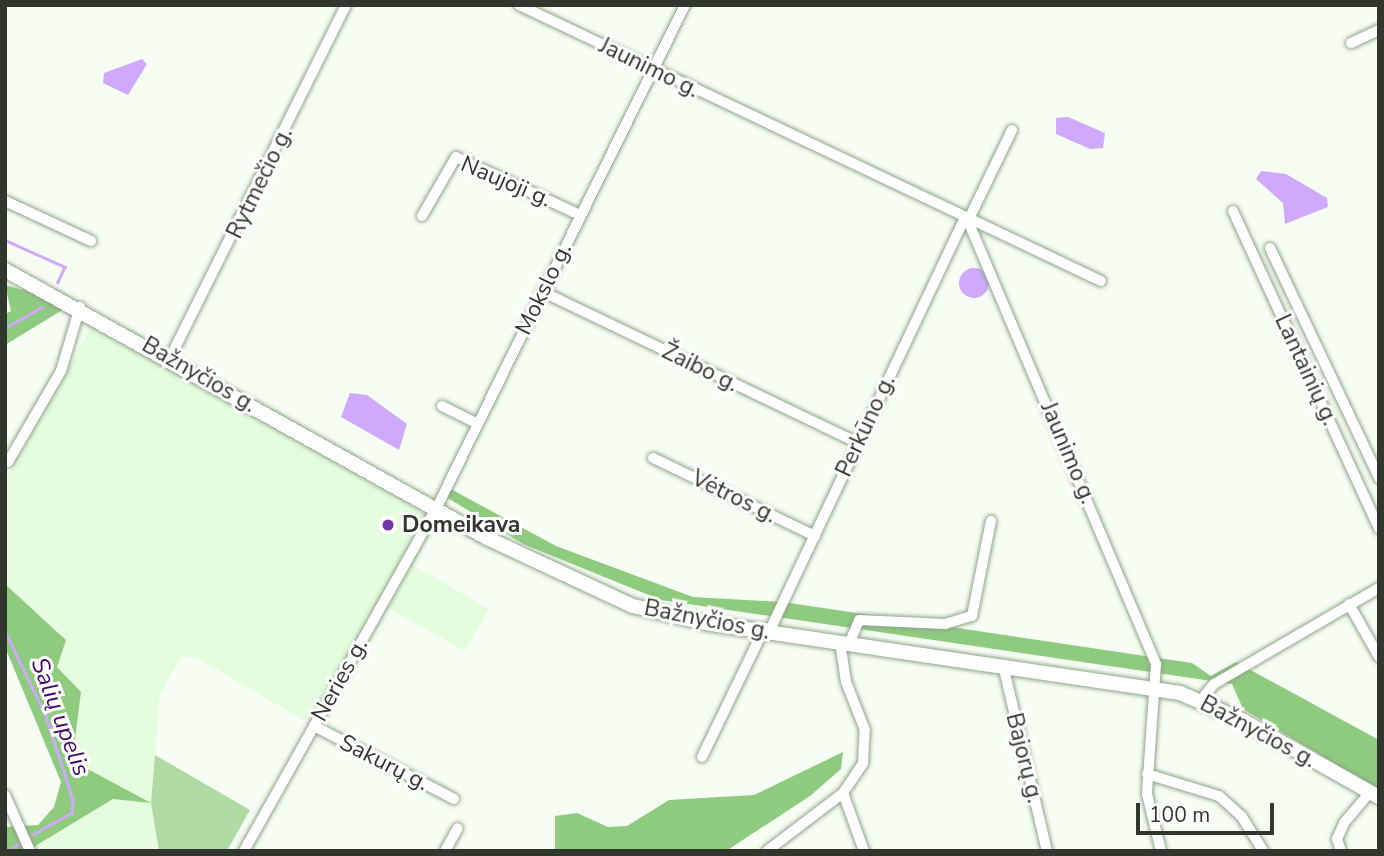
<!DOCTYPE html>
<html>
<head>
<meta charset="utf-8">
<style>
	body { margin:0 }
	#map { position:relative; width:1384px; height:856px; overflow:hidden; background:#f6fef4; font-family:"Nunito Sans",sans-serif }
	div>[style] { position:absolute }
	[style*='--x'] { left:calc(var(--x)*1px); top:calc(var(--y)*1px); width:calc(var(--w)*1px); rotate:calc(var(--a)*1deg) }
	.built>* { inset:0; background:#e5fdde }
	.green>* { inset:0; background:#afdaa4 }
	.forest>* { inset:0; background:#8fcb7f }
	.water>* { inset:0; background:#cea9fc }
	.round { border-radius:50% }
	.stream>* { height:2.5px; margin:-1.25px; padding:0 1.25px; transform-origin:1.25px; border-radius:1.25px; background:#cea9fc }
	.roads { filter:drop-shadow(0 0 2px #90a28b) drop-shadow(0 0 2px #90a28b) }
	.minor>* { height:10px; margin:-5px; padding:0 5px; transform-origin:5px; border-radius:5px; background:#fff }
	.secondary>* { height:14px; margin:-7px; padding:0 7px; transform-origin:7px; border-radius:7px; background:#fff }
	.dots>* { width:19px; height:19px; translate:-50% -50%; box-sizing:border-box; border:4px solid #fff; border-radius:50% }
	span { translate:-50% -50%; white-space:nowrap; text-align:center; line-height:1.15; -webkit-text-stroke:6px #fff; paint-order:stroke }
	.street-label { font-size:23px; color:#30382e }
	.poi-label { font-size:23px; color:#30382e; font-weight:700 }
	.left { translate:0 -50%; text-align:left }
	.water-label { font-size:24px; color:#42086c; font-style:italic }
	.frame { position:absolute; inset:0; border:7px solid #30382e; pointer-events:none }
	.scale { position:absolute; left:1136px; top:803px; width:138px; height:32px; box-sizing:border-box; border:4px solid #30382e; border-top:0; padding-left:9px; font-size:21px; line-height:24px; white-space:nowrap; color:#30382e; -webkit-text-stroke:5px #fff; paint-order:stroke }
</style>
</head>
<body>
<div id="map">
	<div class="built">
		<div style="clip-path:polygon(94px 321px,438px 522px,413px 565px,489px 609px,465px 651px,388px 608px,322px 723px,302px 719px,195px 657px,182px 657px,160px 693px,151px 803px,159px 851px,27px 851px,113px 799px,149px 802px,84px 767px,75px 739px,81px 692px,57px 667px,62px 635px,5px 584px,5px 481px)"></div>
	</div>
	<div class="green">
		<div style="clip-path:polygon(155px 755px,250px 810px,227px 851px,159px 851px,151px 803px)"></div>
	</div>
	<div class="forest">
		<div style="clip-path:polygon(5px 285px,38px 294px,64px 309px,5px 345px,5px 314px,11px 311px)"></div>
		<div style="clip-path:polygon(447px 487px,556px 546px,693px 597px,783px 602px,1192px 663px,1211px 676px,1236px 662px,1379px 740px,1379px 790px,1243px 709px,1232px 684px,661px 600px,523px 544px,443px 495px)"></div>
		<div style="clip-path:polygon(5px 584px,66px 640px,57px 667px,81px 692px,75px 739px,84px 767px,151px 803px,113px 799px,27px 851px,5px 851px,5px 827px,38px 825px,54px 807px,61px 782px,5px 647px)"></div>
		<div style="clip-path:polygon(843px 752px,841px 769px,810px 796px,726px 851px,555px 851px,555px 816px,577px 813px,608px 827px,627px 826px,669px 800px,754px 795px)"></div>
	</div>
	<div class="water">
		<div style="clip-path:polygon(142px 59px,147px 64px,128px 95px,103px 83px,104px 73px)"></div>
		<div style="clip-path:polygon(1068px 117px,1105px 133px,1103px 148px,1090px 149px,1056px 134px,1056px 118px)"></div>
		<div style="clip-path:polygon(1261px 171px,1286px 174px,1327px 198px,1328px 207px,1285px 224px,1283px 203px,1256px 179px)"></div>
		<div class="round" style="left:959px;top:268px;width:30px;height:30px"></div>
		<div style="clip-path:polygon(350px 393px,367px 395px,407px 424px,399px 450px,341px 417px)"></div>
	</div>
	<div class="stream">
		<div style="--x:5;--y:240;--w:66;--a:24.2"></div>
		<div style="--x:65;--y:267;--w:17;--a:115"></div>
		<div style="--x:5;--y:328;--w:43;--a:-29.6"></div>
		<div style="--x:5;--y:631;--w:94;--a:64.2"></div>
		<div style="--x:46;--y:716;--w:88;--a:72.2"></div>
		<div style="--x:73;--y:800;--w:13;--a:94"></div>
		<div style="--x:72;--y:813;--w:47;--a:150.7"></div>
		<div style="--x:8;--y:851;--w:16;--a:-35"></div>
	</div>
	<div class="roads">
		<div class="minor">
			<div style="--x:519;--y:5;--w:644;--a:25.37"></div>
			<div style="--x:1351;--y:43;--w:31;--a:-25"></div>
			<div style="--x:1012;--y:130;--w:101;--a:115.8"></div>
			<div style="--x:968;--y:221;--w:481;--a:67"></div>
			<div style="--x:1156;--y:664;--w:130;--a:94"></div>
			<div style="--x:1147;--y:794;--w:59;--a:76.2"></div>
			<div style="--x:5;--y:201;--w:95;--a:24.9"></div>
			<div style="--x:1233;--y:211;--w:350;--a:65.3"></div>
			<div style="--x:422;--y:216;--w:68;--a:-60"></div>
			<div style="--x:456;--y:157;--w:137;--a:25.1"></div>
			<div style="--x:1270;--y:248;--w:255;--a:64.6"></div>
			<div style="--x:543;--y:292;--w:349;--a:25.6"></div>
			<div style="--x:170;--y:358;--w:394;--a:-63.5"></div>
			<div style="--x:442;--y:406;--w:40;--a:26.6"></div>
			<div style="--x:653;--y:458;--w:180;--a:25.7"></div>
			<div style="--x:8;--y:462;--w:105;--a:-59.8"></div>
			<div style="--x:61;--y:371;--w:67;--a:-73.5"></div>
			<div style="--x:1349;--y:604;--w:61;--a:60.5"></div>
			<div style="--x:769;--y:632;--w:457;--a:-64.7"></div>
			<div style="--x:849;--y:644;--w:26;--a:-67"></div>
			<div style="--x:859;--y:620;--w:86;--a:2.7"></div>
			<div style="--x:945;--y:624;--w:28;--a:-17"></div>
			<div style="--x:972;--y:616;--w:97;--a:-78.7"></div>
			<div style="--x:1003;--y:665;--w:191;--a:76.7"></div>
			<div style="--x:1201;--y:700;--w:21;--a:-51"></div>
			<div style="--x:1214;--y:684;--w:191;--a:-30.2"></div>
			<div style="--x:314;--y:726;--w:158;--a:27.5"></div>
			<div style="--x:702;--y:757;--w:140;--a:-64.2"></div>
			<div style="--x:1147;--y:774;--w:75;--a:17"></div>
			<div style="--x:1219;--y:796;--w:31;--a:42"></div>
			<div style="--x:1242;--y:817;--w:40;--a:58"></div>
			<div style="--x:843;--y:793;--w:62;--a:70.1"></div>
			<div style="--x:5;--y:795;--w:61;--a:65.9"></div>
			<div style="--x:244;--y:851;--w:392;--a:-60.7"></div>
			<div style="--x:436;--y:509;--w:562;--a:-63.71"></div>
			<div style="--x:445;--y:851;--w:26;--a:-61"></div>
			<div style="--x:767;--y:851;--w:96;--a:-37.3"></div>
			<div style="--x:843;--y:793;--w:36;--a:-56"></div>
			<div style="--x:863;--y:763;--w:33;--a:-87"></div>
			<div style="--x:865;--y:730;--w:52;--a:-111.6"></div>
			<div style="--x:846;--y:682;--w:40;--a:-98.5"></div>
			<div style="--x:1341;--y:851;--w:13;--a:-108"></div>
			<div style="--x:1337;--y:839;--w:17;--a:-66"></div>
			<div style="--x:1344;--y:823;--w:40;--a:-50"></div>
		</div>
		<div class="secondary">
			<div style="--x:5;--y:270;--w:551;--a:29.07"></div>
			<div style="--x:487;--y:538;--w:161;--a:25"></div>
			<div style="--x:633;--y:606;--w:75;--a:13.1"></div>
			<div style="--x:706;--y:623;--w:479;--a:8.4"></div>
			<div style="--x:1180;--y:693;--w:70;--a:23.6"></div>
			<div style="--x:1244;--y:721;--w:155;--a:29.4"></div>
		</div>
	</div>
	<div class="dots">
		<div style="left:388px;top:525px;background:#7234a9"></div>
	</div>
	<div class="street-label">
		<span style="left:649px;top:68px;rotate:26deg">Jaunimo g.</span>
		<span style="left:506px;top:182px;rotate:23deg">Naujoji g.</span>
		<span style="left:260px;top:183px;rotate:-64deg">Rytmečio g.</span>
		<span style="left:544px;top:289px;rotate:-64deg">Mokslo g.</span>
		<span style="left:700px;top:368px;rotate:26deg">Žaibo g.</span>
		<span style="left:1306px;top:370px;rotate:65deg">Lantainių g.</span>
		<span style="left:199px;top:375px;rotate:30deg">Bažnyčios g.</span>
		<span style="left:866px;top:426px;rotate:-65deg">Perkūno g.</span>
		<span style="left:1068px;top:453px;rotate:67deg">Jaunimo g.</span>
		<span style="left:734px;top:497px;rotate:26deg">Vėtros g.</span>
		<span style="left:707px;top:620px;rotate:11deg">Bažnyčios g.</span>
		<span style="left:340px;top:680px;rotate:-61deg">Neries g.</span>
		<span style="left:1258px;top:732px;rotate:28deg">Bažnyčios g.</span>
		<span style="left:1024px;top:758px;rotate:76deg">Bajorų g.</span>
		<span style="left:384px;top:763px;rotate:27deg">Sakurų g.</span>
	</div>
	<div class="poi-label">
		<span class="left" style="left:402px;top:525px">Domeikava</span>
	</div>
	<div class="water-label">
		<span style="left:60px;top:717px;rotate:69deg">Salių upelis</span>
	</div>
	<div class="frame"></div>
	<div class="scale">100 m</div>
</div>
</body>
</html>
